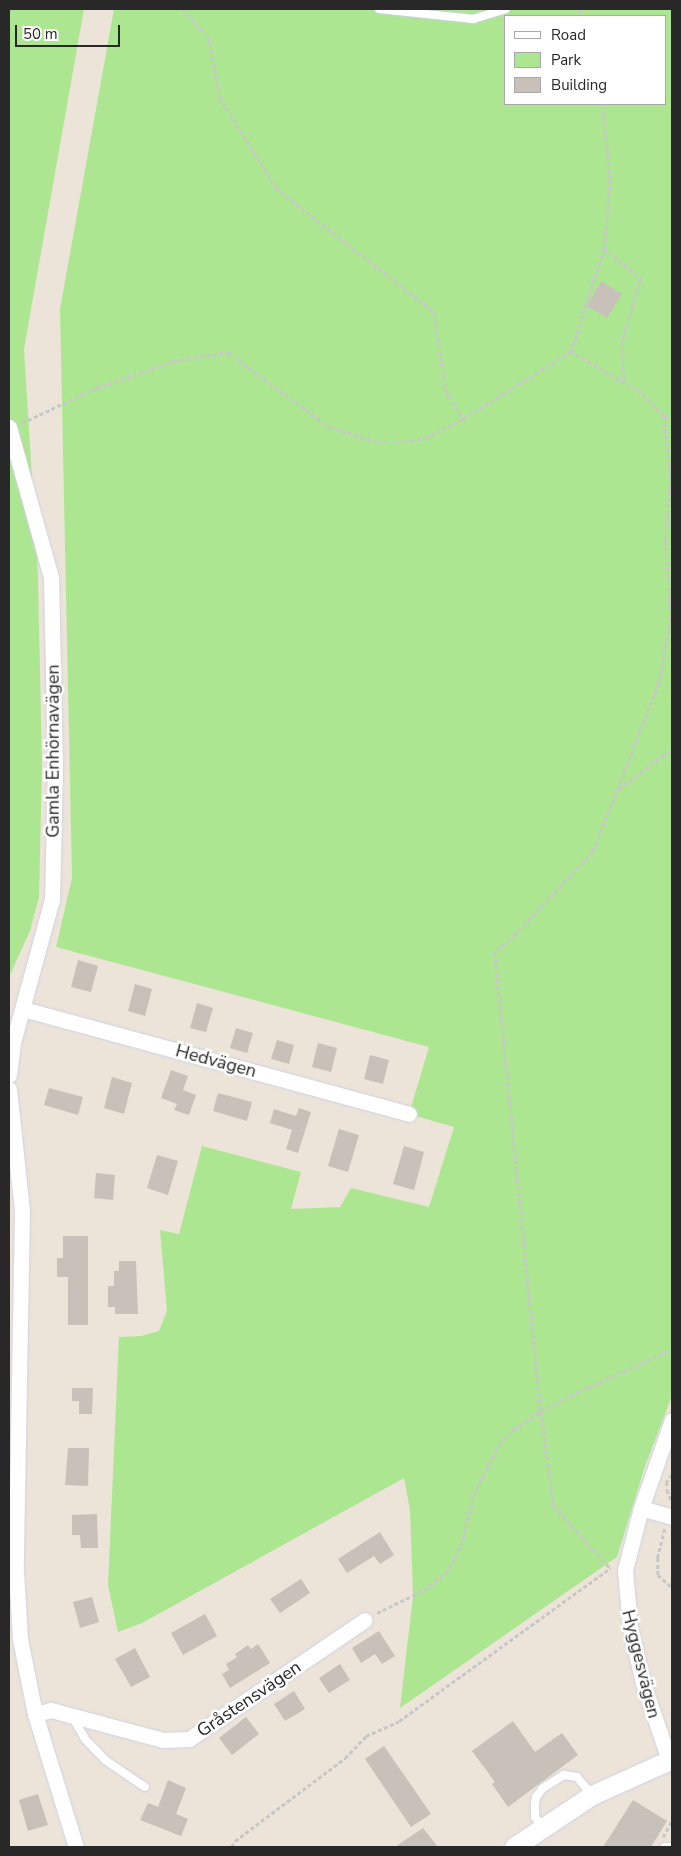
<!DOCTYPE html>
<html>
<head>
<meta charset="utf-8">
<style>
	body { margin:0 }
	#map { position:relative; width:681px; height:1856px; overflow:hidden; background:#ece4d9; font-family:"Nunito Sans",sans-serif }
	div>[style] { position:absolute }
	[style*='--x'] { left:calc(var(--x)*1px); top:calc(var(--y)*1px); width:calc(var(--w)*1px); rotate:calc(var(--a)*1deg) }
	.green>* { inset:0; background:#ade691 }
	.building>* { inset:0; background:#c7c1b9 }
	.path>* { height:2.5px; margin-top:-1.25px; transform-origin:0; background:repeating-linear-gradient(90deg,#c7c7c7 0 4px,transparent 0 6.5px) }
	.roads { filter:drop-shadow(0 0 1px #ced2e2) drop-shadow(0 0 1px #ced2e2) }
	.service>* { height:8px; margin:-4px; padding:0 4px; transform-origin:4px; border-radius:4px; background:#fff }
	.minor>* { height:15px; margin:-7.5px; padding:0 7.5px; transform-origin:7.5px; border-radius:7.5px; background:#fff }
	.tertiary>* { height:19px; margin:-9.5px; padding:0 9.5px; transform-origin:9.5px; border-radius:9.5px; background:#fff }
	span { translate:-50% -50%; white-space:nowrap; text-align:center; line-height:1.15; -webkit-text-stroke:5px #fff; paint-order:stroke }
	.street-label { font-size:18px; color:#282828 }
	.frame { position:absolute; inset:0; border:10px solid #282828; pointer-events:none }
	.legend { position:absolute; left:504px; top:15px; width:162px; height:90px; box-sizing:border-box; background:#fff; border:1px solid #a9a9a9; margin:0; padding:6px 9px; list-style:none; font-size:15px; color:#282828 }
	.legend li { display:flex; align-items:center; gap:10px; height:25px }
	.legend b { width:25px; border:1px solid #a9a9a9 }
	.scale { position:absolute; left:15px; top:25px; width:105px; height:22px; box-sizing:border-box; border:2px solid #282828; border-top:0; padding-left:6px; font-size:15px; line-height:18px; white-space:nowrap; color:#282828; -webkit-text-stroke:4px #fff; paint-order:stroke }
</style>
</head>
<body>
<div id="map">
	<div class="green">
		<div style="clip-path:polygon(9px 9px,84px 9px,24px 349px,38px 575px,42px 767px,39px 897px,30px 931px,9px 977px)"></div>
		<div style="clip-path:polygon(evenodd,114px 9px,672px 9px,672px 1396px,645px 1466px,617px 1557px,400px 1708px,413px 1596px,410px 1510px,404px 1478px,142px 1623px,118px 1632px,108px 1585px,119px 1337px,141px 1336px,159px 1331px,167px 1311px,160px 1230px,179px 1234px,202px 1146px,301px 1172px,291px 1209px,340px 1207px,351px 1188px,429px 1207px,454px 1127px,409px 1114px,429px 1047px,56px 947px,72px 878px,60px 309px,114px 9px,505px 16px,665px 16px,665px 104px,505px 104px,505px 16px)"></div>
	</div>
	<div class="building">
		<div style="clip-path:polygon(601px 281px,622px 294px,607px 318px,587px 306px)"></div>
		<div style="clip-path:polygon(78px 960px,98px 966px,91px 992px,71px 987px)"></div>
		<div style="clip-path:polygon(135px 984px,152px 989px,145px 1016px,128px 1011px)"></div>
		<div style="clip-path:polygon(197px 1003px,213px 1008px,206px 1032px,190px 1028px)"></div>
		<div style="clip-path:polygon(236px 1028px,253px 1033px,247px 1053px,230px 1048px)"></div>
		<div style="clip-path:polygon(277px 1040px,294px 1045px,289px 1064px,271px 1059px)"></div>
		<div style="clip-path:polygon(318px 1043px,337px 1048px,331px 1072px,312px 1067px)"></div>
		<div style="clip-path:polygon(370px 1055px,389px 1060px,383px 1084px,364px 1079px)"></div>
		<div style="clip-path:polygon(171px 1070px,188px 1076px,183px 1090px,196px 1095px,189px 1115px,174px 1110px,177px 1104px,161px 1098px)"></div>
		<div style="clip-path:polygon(112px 1077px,132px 1083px,124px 1114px,104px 1108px)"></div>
		<div style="clip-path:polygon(49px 1088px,83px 1097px,78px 1115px,44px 1105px)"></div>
		<div style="clip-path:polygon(218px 1093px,252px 1102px,247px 1121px,213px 1111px)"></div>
		<div style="clip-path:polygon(299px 1108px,311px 1112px,298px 1153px,286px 1149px,292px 1130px,270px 1123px,274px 1109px,296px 1116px)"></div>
		<div style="clip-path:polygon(339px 1129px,359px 1135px,348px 1172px,328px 1166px)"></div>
		<div style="clip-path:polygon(404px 1146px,424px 1152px,414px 1190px,393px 1184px)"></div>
		<div style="clip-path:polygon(157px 1155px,178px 1161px,168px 1195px,147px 1188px)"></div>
		<div style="clip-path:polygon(96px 1173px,115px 1175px,113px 1200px,94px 1198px)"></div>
		<div style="clip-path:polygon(63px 1236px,88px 1236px,88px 1325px,68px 1325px,68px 1277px,57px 1277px,57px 1258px,63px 1258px)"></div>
		<div style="clip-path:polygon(119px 1261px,136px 1261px,138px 1314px,115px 1314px,115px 1307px,108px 1307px,108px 1286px,114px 1286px,114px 1271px,119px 1271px)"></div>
		<div style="clip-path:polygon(72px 1388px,93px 1388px,92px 1414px,79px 1414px,79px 1401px,72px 1401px)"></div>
		<div style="clip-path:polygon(68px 1448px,89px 1448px,88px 1486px,65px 1485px)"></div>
		<div style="clip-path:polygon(97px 1514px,98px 1548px,81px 1548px,80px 1535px,72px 1535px,72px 1515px)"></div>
		<div style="clip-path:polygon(380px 1532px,394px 1555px,380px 1564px,374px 1556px,347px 1573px,338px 1559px)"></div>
		<div style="clip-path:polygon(301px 1579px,310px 1593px,280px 1613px,270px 1599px)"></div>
		<div style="clip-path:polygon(92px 1597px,99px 1622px,80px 1628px,73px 1602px)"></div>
		<div style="clip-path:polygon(205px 1614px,217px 1636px,183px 1655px,171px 1633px)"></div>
		<div style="clip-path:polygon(379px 1631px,395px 1656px,382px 1664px,375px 1654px,361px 1663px,352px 1648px)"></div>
		<div style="clip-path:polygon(258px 1644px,270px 1663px,230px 1688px,222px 1674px,229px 1670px,226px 1664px,237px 1657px,235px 1654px,248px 1645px,251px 1649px)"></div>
		<div style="clip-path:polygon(135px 1648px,150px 1677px,131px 1687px,115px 1659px)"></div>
		<div style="clip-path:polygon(340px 1664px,350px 1680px,329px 1693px,319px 1678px)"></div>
		<div style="clip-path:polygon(294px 1691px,305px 1709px,285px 1721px,274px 1704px)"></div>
		<div style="clip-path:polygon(246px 1717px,259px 1734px,232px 1755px,219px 1738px)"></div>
		<div style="clip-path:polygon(513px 1721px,535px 1752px,562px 1733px,578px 1755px,508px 1807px,492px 1784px,495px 1782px,472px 1751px)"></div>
		<div style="clip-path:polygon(384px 1746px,431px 1814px,411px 1827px,365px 1759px)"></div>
		<div style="clip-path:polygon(168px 1780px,186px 1788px,176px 1814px,188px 1819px,181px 1836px,140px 1820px,148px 1803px,158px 1807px)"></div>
		<div style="clip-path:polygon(38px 1794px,48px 1825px,28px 1831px,19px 1800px)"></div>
		<div style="clip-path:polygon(633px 1800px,667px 1821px,651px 1847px,603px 1847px)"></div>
		<div style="clip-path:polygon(423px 1828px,438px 1847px,395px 1847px)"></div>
	</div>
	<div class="path">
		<div style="--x:182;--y:9;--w:39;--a:46"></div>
		<div style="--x:209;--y:37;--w:61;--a:79.6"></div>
		<div style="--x:220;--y:97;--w:107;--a:58.4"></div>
		<div style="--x:276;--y:188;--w:201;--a:38.1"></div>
		<div style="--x:434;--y:312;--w:79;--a:81.3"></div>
		<div style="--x:446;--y:390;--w:34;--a:60"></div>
		<div style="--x:580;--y:9;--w:8;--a:67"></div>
		<div style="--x:604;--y:248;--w:48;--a:40"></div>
		<div style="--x:641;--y:279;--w:66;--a:106.8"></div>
		<div style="--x:622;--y:342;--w:41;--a:87.2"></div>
		<div style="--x:571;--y:351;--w:108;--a:-72.2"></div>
		<div style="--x:604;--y:248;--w:69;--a:-85"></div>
		<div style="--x:610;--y:179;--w:75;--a:-96.1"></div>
		<div style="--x:665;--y:416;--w:8;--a:30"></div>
		<div style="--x:22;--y:423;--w:82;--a:-25.3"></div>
		<div style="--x:96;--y:388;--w:83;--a:-19.1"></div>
		<div style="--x:174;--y:361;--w:55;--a:-9.5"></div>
		<div style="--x:228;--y:352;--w:126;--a:36.6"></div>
		<div style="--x:329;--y:427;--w:51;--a:17"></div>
		<div style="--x:378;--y:442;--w:26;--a:0"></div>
		<div style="--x:404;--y:442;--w:21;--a:-11"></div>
		<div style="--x:425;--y:438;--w:42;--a:-26.6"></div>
		<div style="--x:463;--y:419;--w:128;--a:-32.2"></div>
		<div style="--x:571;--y:351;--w:84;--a:30.8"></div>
		<div style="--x:643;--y:394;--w:30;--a:46"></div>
		<div style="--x:664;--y:416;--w:62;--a:83.6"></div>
		<div style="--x:671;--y:478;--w:63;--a:94.5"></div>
		<div style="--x:666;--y:541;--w:77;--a:86.3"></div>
		<div style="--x:671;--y:618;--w:67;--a:100.3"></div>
		<div style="--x:659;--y:684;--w:180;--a:111.4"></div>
		<div style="--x:593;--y:852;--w:114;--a:133.2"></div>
		<div style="--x:515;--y:935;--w:27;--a:138"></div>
		<div style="--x:495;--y:953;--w:460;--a:84.3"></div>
		<div style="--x:541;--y:1411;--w:96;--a:82.2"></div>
		<div style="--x:554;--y:1506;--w:84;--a:47.9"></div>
		<div style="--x:619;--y:789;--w:56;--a:-37.7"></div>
		<div style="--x:663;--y:755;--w:10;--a:-24"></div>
		<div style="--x:672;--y:1475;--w:9;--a:126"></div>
		<div style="--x:667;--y:1482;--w:8;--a:90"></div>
		<div style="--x:667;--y:1490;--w:13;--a:67"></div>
		<div style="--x:665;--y:1529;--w:30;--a:104"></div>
		<div style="--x:658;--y:1558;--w:17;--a:90"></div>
		<div style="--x:658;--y:1575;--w:18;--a:41"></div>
		<div style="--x:377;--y:1613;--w:52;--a:-26.1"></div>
		<div style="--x:424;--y:1590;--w:26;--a:-37"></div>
		<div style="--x:445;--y:1574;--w:32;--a:-60"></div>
		<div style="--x:461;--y:1546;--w:54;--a:-76"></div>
		<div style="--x:474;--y:1494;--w:55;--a:-63"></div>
		<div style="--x:499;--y:1445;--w:22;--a:-47"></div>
		<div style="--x:514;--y:1429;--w:32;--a:-34"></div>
		<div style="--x:541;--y:1411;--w:33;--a:-27"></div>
		<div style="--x:570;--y:1396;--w:112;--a:-24.7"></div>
		<div style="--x:663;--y:1837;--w:19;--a:-62"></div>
		<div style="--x:231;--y:1847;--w:7;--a:-56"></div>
		<div style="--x:235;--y:1841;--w:138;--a:-37"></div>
		<div style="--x:345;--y:1758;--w:30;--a:-46"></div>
		<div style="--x:366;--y:1736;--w:36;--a:-24"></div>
		<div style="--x:399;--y:1721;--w:261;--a:-35.9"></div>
	</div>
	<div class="roads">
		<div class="service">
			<div style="--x:379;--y:9;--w:95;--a:6.1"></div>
			<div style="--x:473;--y:19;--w:34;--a:-17"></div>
			<div style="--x:73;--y:1718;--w:24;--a:60"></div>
			<div style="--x:85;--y:1739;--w:29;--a:46"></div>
			<div style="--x:105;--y:1760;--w:48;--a:34"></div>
			<div style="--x:542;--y:1826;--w:11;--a:-128"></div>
			<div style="--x:535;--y:1817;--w:13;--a:-90"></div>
			<div style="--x:535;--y:1804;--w:7;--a:-82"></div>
			<div style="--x:536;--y:1797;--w:11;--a:-52"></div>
			<div style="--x:543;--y:1788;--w:25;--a:-32"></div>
			<div style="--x:564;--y:1775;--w:13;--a:9"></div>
			<div style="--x:577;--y:1777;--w:23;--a:50"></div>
			<div style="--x:665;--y:1847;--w:7;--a:0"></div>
		</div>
		<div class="minor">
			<div style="--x:9;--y:427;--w:156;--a:74.4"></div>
			<div style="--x:51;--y:577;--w:192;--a:88.8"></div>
			<div style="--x:55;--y:769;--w:130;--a:91.3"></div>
			<div style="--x:52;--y:899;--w:149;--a:105.2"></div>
			<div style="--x:13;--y:1043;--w:32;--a:97"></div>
			<div style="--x:23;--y:1009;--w:400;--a:15.2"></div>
			<div style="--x:9;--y:1089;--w:122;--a:83.9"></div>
			<div style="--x:22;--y:1210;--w:361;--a:91"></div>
			<div style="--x:16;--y:1571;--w:68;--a:86.6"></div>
			<div style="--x:20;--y:1639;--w:76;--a:78.7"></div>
			<div style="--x:35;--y:1714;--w:139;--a:72.9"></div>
			<div style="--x:641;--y:1508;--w:32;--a:16"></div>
			<div style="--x:35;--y:1714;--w:16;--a:-14"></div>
			<div style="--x:51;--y:1710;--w:116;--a:15"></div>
			<div style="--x:163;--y:1740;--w:26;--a:-2"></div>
			<div style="--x:189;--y:1739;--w:212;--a:-34.1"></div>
			<div style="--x:669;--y:1760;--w:81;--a:-108.7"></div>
			<div style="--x:643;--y:1683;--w:57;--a:-103.1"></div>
			<div style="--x:630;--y:1627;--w:57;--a:-95"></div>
			<div style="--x:625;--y:1570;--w:64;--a:-75.5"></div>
			<div style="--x:641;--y:1508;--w:93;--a:-70.6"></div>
		</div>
		<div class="tertiary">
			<div style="--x:514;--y:1847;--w:94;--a:-33.7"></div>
			<div style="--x:592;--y:1795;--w:88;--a:-24.2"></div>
		</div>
	</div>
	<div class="street-label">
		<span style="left:53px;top:751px;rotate:-90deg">Gamla Enhörnavägen</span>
		<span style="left:216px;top:1061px;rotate:15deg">Hedvägen</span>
		<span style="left:641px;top:1664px;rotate:76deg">Hyggesvägen</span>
		<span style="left:249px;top:1699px;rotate:-34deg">Gråstensvägen</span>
	</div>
	<div class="frame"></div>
	<ul class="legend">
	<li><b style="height:6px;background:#fff"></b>Road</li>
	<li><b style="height:14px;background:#ade691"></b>Park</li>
	<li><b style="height:14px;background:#c7c1b9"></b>Building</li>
	</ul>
	<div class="scale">50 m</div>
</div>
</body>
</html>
